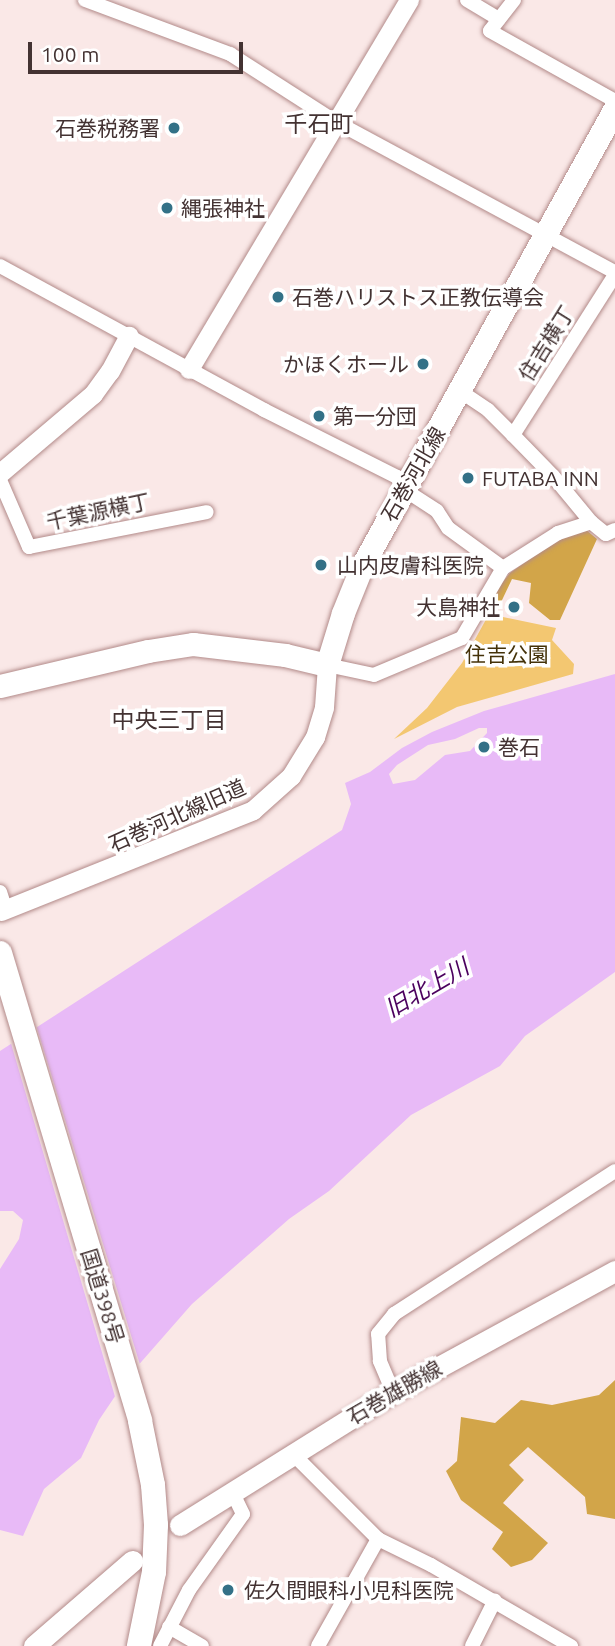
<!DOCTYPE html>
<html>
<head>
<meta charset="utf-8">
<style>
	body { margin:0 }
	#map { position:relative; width:615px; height:1646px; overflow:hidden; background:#fae8e7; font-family:Ubuntu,"Noto Sans JP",sans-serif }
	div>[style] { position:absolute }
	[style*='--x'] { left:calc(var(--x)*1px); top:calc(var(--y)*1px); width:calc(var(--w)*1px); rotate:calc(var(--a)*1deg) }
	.green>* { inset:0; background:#f3c771 }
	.forest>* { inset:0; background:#d2a549 }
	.water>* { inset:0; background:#e8baf7 }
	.pier>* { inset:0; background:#fae8e7 }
	.roads { filter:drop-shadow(0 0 2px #b28a89) drop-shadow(0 0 2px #b28a89) }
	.minor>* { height:14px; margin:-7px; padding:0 7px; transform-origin:7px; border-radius:7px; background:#fff }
	.tertiary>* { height:19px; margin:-9.5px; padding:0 9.5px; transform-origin:9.5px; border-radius:9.5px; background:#fff }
	.secondary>* { height:21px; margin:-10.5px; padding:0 10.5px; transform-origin:10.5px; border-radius:10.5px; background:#fff }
	.primary>* { height:23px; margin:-11.5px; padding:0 11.5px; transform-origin:11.5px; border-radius:11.5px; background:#fff }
	.trunk>* { height:24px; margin:-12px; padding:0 12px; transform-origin:12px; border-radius:12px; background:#fff }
	.dots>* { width:19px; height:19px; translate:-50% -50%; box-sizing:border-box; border:4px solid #fff; border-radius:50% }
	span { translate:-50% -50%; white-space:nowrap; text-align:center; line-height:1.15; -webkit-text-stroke:7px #fff; paint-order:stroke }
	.poi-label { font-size:21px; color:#433232 }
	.right { translate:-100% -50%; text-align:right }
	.left { translate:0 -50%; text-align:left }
	.street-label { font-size:21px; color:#433232 }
	.park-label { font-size:21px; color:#443209 }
	.neighbourhood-label { font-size:23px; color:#433232 }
	.water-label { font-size:23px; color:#4b005e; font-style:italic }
	.scale { position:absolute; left:28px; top:42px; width:215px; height:32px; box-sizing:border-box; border:4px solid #433232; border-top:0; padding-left:9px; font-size:21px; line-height:24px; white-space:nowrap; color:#433232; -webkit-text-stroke:5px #fff; paint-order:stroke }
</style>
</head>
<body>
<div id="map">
	<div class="green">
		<div style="clip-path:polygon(489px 614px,556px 628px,552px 640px,574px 664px,573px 674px,457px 707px,394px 739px,427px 708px,462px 663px)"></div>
	</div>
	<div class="forest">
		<div style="clip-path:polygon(585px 529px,597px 539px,560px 620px,550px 620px,529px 603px,531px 583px,512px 579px,494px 617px,489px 614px,494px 593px,510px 573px,555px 541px)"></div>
		<div style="clip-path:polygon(615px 1380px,615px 1519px,587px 1514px,585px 1497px,528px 1447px,509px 1465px,524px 1480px,503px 1503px,548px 1543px,532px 1560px,511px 1567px,492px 1549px,503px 1532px,461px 1500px,446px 1471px,457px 1461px,461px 1417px,495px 1423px,521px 1400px,552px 1405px,599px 1395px)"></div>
	</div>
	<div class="water">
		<div style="clip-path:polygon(evenodd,615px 674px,615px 972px,525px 1036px,500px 1066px,411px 1115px,329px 1191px,289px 1219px,192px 1304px,128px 1377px,99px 1420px,81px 1458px,44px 1489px,23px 1536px,0 1530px,0 1269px,19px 1239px,23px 1220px,13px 1211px,0 1211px,0 1051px,342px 830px,351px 804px,345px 783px,370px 772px,402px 748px,432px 732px,484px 711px,615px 674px,479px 728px,487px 728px,487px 733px,470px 751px,445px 755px,415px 780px,393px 784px,389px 774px,397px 765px,428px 745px,455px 739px,479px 728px)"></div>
	</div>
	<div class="pier">
		<div style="clip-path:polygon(36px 1025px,141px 1368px,116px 1400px,10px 1040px)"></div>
	</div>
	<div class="roads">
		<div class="minor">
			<div style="--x:85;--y:0;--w:155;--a:20.4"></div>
			<div style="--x:230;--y:54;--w:126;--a:32.7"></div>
			<div style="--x:336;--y:122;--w:317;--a:28.3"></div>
			<div style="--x:467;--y:0;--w:37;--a:31"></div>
			<div style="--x:514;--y:0;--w:39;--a:128"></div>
			<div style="--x:490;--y:31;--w:143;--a:29.2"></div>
			<div style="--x:0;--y:266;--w:301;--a:28.6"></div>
			<div style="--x:264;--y:410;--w:149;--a:26.7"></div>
			<div style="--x:397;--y:477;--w:11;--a:34"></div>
			<div style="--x:406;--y:483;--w:12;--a:66"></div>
			<div style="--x:411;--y:494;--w:31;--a:33"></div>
			<div style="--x:437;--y:511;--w:20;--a:57"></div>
			<div style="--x:448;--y:528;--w:68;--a:36"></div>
			<div style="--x:503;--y:568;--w:81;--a:120.4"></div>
			<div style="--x:462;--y:638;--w:95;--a:157.2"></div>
			<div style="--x:374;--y:675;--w:48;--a:-168"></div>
			<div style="--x:460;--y:391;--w:34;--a:34"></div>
			<div style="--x:488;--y:410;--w:35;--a:45"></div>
			<div style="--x:513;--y:435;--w:57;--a:45.7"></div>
			<div style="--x:553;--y:476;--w:60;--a:50.4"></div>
			<div style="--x:591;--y:522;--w:19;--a:39"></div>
			<div style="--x:606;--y:534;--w:10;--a:-24"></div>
			<div style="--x:513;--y:435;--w:190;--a:-57.5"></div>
			<div style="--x:0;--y:480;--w:73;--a:66.6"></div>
			<div style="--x:29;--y:547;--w:181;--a:-11.1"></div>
			<div style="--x:503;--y:568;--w:65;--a:-32.5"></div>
			<div style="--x:558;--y:533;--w:35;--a:-18"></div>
			<div style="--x:0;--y:892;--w:19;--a:72"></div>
			<div style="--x:393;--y:1392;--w:34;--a:-113"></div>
			<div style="--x:380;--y:1361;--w:27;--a:-94"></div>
			<div style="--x:378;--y:1334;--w:26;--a:-51"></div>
			<div style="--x:394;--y:1314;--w:263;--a:-32.9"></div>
			<div style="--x:292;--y:1453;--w:122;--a:45"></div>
			<div style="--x:378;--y:1539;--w:59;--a:26.1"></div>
			<div style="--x:431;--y:1565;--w:162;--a:30.1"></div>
			<div style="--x:169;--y:1627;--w:38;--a:30"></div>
			<div style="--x:160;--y:1646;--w:63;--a:-62.6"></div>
			<div style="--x:189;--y:1590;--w:93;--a:-54.6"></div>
			<div style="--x:243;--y:1514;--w:25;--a:-116"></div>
			<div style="--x:318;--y:1646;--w:123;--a:-60.7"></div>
			<div style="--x:472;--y:1646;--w:51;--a:-63.4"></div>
		</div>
		<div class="tertiary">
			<div style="--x:189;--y:369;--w:430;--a:-59.2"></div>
			<div style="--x:0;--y:473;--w:122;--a:-40.3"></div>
			<div style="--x:93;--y:394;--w:29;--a:-54"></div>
			<div style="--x:110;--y:371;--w:40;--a:-62"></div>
			<div style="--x:1;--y:911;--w:271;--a:-21.8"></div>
			<div style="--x:253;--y:810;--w:51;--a:-41.8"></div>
			<div style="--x:291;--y:776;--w:46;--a:-58.4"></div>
			<div style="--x:315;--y:737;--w:31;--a:-73"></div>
			<div style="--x:324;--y:707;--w:42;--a:-85.9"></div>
		</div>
		<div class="secondary">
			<div style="--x:180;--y:1525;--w:251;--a:-32"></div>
			<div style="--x:393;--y:1392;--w:253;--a:-28.6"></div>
			<div style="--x:34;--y:1646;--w:130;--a:-40.9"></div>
		</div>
		<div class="primary">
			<div style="--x:0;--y:686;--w:152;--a:-13.3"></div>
			<div style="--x:148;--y:651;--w:46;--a:-8.8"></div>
			<div style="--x:193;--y:644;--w:93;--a:6.8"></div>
			<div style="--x:285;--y:655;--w:43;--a:13.4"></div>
			<div style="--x:327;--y:665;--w:54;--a:-72.9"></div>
			<div style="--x:343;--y:613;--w:51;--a:-68"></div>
			<div style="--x:362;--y:566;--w:523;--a:-61.08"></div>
		</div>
		<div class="trunk">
			<div style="--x:0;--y:953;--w:488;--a:73.3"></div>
			<div style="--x:140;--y:1421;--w:65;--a:78.5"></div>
			<div style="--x:153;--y:1485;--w:40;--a:85.7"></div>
			<div style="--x:156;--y:1525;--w:47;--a:92.4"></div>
			<div style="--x:154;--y:1572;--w:76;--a:101.5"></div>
		</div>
	</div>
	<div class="dots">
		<div style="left:174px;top:128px;background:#337187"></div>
		<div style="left:167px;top:208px;background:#337187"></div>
		<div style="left:278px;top:297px;background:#337187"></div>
		<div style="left:423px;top:364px;background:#337187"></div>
		<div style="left:319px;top:416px;background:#337187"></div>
		<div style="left:468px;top:478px;background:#337187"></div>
		<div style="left:321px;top:565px;background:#337187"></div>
		<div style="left:514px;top:607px;background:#337187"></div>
		<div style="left:484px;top:747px;background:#337187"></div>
		<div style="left:228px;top:1590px;background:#337187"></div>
	</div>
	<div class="poi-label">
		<span class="right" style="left:160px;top:128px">石巻税務署</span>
		<span class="left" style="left:181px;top:208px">縄張神社</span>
		<span class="left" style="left:292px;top:297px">石巻ハリストス正教伝導会</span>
		<span class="right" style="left:409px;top:364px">かほくホール</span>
		<span class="left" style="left:333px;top:416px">第一分団</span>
		<span class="left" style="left:482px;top:478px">FUTABA INN</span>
		<span class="left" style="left:337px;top:565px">山内皮膚科医院</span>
		<span class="right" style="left:500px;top:607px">大島神社</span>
		<span class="left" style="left:498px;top:747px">巻石</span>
		<span class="left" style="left:244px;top:1590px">佐久間眼科小児科医院</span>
	</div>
	<div class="street-label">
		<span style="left:546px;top:343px;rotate:-58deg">住吉横丁</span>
		<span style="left:413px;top:474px;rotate:-60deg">石巻河北線</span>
		<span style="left:98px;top:511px;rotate:-12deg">千葉源横丁</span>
		<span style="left:177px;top:815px;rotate:-24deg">石巻河北線旧道</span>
		<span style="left:103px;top:1296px;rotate:73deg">国道398号</span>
		<span style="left:394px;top:1392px;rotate:-30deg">石巻雄勝線</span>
	</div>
	<div class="park-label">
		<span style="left:507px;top:654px">住吉公園</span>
	</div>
	<div class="neighbourhood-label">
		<span style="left:319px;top:124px">千石町</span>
		<span style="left:169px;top:720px">中央三丁目</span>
	</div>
	<div class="water-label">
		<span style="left:427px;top:988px;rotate:-30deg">旧北上川</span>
	</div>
	<div class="scale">100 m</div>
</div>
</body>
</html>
